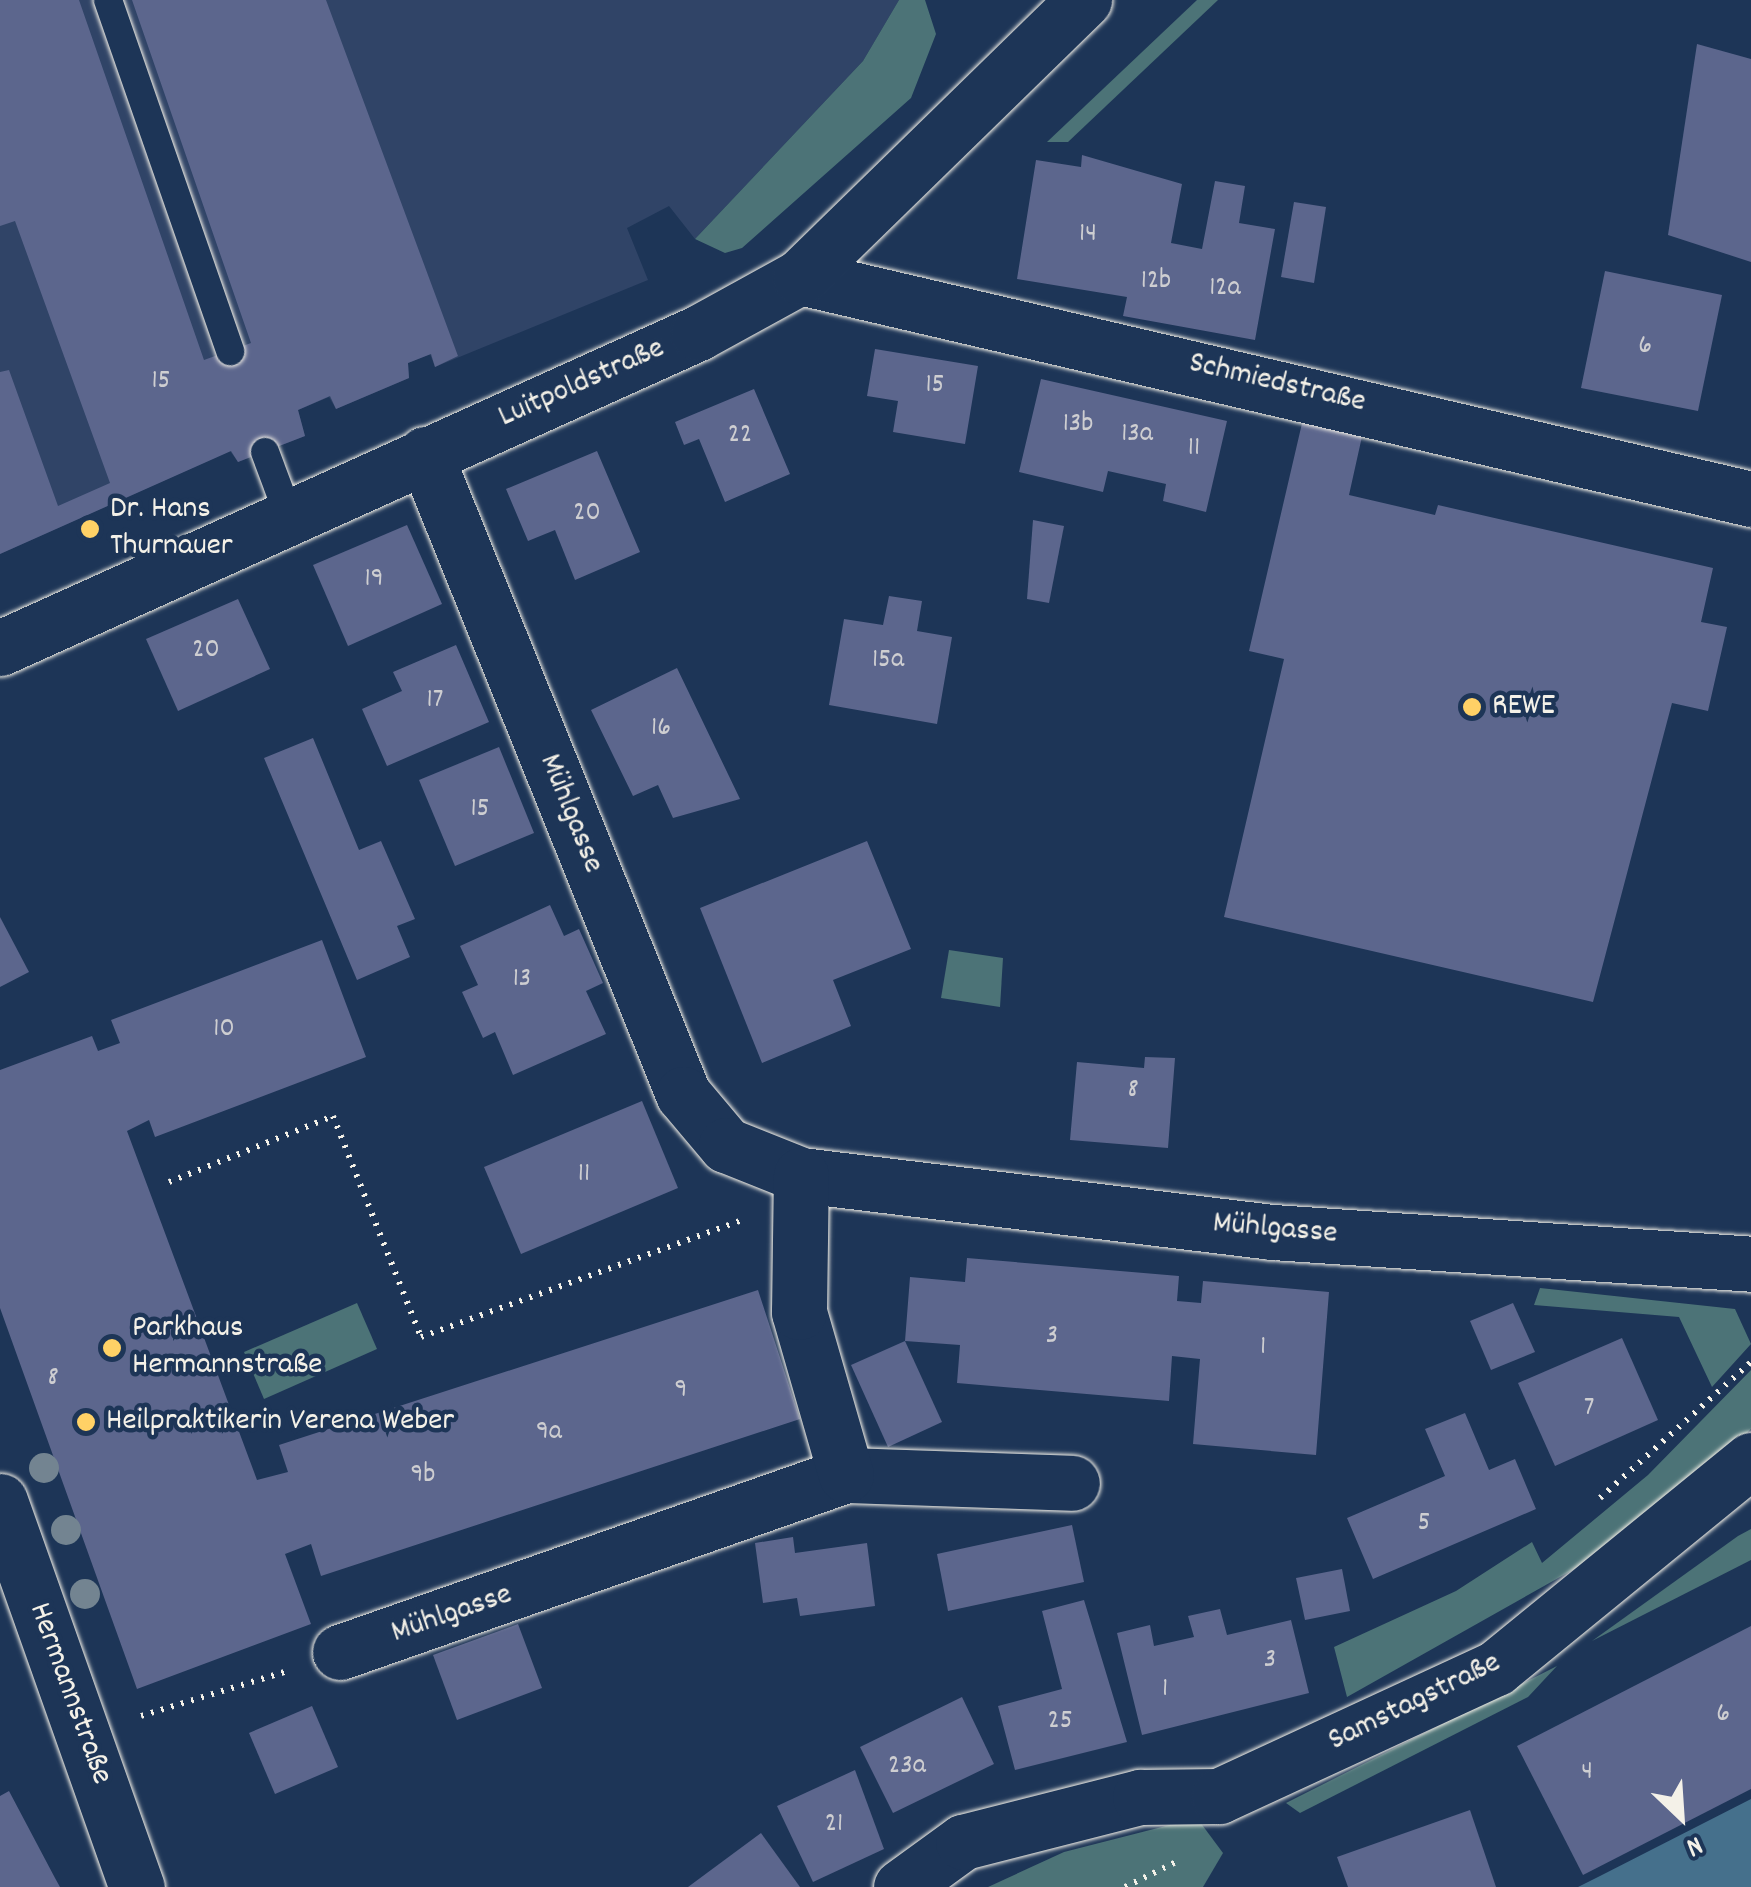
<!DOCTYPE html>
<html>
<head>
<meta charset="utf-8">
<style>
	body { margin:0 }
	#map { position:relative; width:1751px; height:1887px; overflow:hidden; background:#1d3557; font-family:Dekko,sans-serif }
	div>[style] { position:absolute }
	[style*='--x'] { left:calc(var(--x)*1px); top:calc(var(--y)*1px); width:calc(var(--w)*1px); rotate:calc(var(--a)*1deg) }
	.built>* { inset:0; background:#304467 }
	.green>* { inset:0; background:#4c7377 }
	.water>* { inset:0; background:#45708c }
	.building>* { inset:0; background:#5c668d }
	.path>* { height:6px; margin-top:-3px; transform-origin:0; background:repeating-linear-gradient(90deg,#f4f1e8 0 2.5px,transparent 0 10.5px) }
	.roads { filter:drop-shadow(0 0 2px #f4f1e8) drop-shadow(0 0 2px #f4f1e8) }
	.service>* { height:28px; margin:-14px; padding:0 14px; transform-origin:14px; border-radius:14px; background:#1d3557 }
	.minor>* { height:55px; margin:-27.5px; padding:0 27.5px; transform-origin:27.5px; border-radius:27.5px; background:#1d3557 }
	.secondary>* { height:55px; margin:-27.5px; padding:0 27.5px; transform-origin:27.5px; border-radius:27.5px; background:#1d3557 }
	.trees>* { width:30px; height:30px; margin:-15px; border-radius:50%; background:#738491 }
	.dots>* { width:28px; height:28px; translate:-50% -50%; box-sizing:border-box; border:5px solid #1d3557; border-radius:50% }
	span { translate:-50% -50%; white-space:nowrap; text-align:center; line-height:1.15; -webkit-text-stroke:9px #1d3557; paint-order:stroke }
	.number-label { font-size:28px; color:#ceced1 }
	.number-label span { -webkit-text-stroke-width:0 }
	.street-label { font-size:32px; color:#f4f1e8 }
	.poi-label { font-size:32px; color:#f4f1e8 }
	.left { translate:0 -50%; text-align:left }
	.north { position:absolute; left:1631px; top:1767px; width:100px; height:100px; -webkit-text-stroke:8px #1d3557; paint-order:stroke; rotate:155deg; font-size:28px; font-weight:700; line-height:40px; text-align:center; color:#f4f1e8 }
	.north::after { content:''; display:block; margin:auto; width:35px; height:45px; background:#f4f1e8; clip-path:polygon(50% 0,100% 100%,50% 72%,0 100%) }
</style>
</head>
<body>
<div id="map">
	<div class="built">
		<div style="clip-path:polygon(0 0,899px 0,863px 61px,695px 239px,669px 206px,627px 228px,648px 280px,435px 367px,430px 354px,408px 363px,409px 378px,336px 409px,329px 397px,298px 410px,305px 436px,238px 462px,230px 451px,0 554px)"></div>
	</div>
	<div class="green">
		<div style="clip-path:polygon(899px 0,925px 0,936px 34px,911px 98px,742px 248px,725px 253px,695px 239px,863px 61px)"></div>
		<div style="clip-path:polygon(1197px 0,1218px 0,1068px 142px,1047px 142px)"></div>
		<div style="clip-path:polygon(949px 950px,1003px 958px,1000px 1007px,941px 998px)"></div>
		<div style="clip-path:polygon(1540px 1288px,1735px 1309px,1751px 1344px,1712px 1387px,1679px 1317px,1534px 1305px)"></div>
		<div style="clip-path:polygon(357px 1303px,377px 1349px,264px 1399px,244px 1352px)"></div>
		<div style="clip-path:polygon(1751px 1370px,1751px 1429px,1681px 1495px,1585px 1563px,1347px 1697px,1334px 1647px,1456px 1591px,1532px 1542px,1542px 1563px,1648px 1475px)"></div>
		<div style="clip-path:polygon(1751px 1529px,1751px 1560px,1592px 1641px,1738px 1536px)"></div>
		<div style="clip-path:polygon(1557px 1666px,1528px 1697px,1300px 1813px,1286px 1803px)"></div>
		<div style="clip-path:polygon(1197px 1818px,1223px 1853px,1203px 1887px,988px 1887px,1064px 1852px)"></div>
	</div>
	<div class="water">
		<div style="clip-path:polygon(1751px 1799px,1751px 1887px,1578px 1887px,1600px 1876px)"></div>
	</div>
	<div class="building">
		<div style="clip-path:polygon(0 0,79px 0,204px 360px,251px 343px,132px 0,326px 0,458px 356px,435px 367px,431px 354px,408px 363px,409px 378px,336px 409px,330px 396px,298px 410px,305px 436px,238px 462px,231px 451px,0 554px,0 372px,9px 370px,58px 506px,110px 483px,15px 221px,0 226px)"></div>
		<div style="clip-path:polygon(1697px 44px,1751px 59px,1751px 262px,1668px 235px)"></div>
		<div style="clip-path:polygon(1082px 155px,1182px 184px,1171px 243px,1202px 249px,1215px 181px,1245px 186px,1239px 223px,1275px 229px,1255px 340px,1123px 316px,1127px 297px,1017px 279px,1036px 160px,1081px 167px)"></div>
		<div style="clip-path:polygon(1294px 202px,1326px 207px,1314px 283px,1281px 277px)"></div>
		<div style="clip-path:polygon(1605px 271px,1722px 295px,1698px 411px,1581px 388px)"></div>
		<div style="clip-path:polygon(875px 349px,978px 366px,965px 444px,893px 432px,898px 401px,867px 396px)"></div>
		<div style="clip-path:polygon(1041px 379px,1227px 421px,1206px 512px,1163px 501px,1166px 484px,1108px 471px,1103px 492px,1019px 472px)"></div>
		<div style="clip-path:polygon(754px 389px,790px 474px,725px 502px,699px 439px,684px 445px,675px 422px)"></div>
		<div style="clip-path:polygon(1303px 419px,1363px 432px,1349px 495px,1435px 515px,1438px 505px,1713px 568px,1701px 622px,1727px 627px,1708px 711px,1672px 703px,1593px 1002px,1224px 917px,1284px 659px,1249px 651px)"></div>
		<div style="clip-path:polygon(597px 451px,640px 552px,575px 580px,555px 530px,528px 541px,506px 489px)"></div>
		<div style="clip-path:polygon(1033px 520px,1064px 526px,1049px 603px,1027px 599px)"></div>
		<div style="clip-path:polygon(407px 525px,442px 604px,348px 646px,313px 565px)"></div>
		<div style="clip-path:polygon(889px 596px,922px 601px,917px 631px,952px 637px,937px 724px,829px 705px,844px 619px,883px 625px)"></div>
		<div style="clip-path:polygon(238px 599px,270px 669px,178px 711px,146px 639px)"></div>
		<div style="clip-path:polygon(456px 645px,489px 722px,387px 766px,362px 709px,402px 691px,393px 672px)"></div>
		<div style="clip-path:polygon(677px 668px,740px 799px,673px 818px,658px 785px,633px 796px,591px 710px)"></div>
		<div style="clip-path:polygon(313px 738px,359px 850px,381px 841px,415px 919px,397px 926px,410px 957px,357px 980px,264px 758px)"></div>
		<div style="clip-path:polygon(499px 747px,534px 833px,455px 866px,419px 780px)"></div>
		<div style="clip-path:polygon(867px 841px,911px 949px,833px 980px,851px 1026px,762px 1063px,700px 908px)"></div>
		<div style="clip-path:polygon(550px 905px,564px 936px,579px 929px,603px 983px,586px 991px,606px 1034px,513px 1075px,495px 1032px,483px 1038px,462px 992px,478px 985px,460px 946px)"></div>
		<div style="clip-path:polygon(0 917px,29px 972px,0 987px)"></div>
		<div style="clip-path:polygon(322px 940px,366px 1057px,155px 1137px,149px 1120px,127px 1131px,257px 1480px,288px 1472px,279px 1445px,758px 1290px,800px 1419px,321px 1576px,311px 1544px,285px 1554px,311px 1624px,137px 1689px,0 1308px,0 1070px,92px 1036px,98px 1051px,120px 1043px,111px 1020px)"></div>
		<div style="clip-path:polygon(1145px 1057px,1175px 1058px,1168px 1148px,1070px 1140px,1077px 1062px,1144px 1068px)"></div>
		<div style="clip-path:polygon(642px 1101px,678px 1188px,521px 1254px,484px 1167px)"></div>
		<div style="clip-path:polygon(967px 1258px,1179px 1276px,1177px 1301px,1201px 1303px,1203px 1281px,1329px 1292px,1316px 1455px,1193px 1444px,1200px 1359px,1172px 1356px,1169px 1401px,957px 1383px,960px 1345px,905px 1341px,910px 1277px,965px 1282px)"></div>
		<div style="clip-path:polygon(1513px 1303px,1535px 1352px,1491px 1370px,1470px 1321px)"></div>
		<div style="clip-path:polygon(1622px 1338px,1658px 1420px,1555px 1466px,1518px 1383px)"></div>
		<div style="clip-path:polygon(905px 1341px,942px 1422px,888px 1447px,851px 1365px)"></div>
		<div style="clip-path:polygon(1465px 1413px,1489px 1470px,1515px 1459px,1536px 1509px,1373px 1579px,1347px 1518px,1445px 1476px,1425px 1429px)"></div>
		<div style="clip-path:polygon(1072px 1525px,1084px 1582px,948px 1611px,937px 1554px)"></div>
		<div style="clip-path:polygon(793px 1537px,795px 1553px,867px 1543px,875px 1606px,800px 1616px,797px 1598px,763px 1603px,755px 1543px)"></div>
		<div style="clip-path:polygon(1342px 1569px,1350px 1611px,1305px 1620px,1296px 1578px)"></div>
		<div style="clip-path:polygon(1084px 1600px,1127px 1742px,1015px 1770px,998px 1706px,1062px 1689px,1042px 1611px)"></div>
		<div style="clip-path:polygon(1220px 1609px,1227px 1635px,1291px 1620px,1309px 1693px,1142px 1735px,1117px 1633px,1150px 1625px,1154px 1646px,1194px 1637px,1188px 1616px)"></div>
		<div style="clip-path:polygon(518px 1624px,542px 1688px,457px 1720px,433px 1655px)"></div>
		<div style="clip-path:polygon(1751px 1626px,1751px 1789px,1583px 1875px,1517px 1746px)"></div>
		<div style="clip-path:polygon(962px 1697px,994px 1764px,893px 1813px,860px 1747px)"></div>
		<div style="clip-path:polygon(312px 1706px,338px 1767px,275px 1794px,249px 1733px)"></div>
		<div style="clip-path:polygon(855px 1770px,884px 1849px,813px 1882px,777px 1806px)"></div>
		<div style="clip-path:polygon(9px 1791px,55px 1878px,60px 1887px,0 1887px,0 1796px)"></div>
		<div style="clip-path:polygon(1470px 1810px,1496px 1887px,1348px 1887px,1337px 1857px)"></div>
		<div style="clip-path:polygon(761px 1833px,800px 1887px,688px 1887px)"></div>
	</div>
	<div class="path">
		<div style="--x:169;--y:1182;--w:177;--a:-21.9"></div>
		<div style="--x:333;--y:1116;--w:238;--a:68.3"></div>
		<div style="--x:421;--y:1337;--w:339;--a:-20"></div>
		<div style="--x:1600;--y:1498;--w:203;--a:-42"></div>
		<div style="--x:141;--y:1716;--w:153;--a:-17.1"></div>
		<div style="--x:1125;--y:1887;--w:61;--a:-26.1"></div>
	</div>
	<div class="roads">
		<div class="service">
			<div style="--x:108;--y:0;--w:372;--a:70.8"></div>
			<div style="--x:265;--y:452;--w:66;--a:69.6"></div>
		</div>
		<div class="minor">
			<div style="--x:800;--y:277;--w:977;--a:13.14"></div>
			<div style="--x:425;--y:454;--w:690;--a:68.04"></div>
			<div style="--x:683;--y:1094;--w:67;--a:49.9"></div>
			<div style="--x:726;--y:1145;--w:81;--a:21.8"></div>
			<div style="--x:801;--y:1175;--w:475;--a:6.9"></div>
			<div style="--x:1273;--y:1232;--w:479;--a:3.8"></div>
			<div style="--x:846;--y:1475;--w:226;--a:2"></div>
			<div style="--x:0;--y:1501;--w:410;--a:70.5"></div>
			<div style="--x:340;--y:1652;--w:536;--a:-19.28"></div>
			<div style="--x:846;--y:1475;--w:170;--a:-106.1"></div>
			<div style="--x:799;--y:1312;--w:137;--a:-89.2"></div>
			<div style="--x:901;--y:1887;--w:77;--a:-36"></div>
			<div style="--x:963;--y:1842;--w:183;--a:-14.3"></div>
			<div style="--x:1140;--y:1797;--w:79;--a:-0.7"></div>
			<div style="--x:1219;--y:1796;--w:305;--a:-24.8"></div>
			<div style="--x:1496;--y:1668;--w:329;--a:-39.2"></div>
		</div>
		<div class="secondary">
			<div style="--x:0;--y:648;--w:766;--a:-24.29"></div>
			<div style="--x:698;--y:333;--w:116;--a:-28.8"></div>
			<div style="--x:800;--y:277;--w:397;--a:-44.3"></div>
		</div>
	</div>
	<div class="trees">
		<div style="left:44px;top:1468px"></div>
		<div style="left:66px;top:1530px"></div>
		<div style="left:85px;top:1594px"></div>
	</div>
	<div class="dots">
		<div style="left:90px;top:529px;background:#ffd166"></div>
		<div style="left:1472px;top:707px;background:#ffd166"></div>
		<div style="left:112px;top:1348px;background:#ffd166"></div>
		<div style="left:86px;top:1422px;background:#ffd166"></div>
	</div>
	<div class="number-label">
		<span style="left:1088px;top:235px">14</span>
		<span style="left:1156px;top:282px">12b</span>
		<span style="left:1225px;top:289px">12a</span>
		<span style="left:1645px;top:347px">6</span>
		<span style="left:161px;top:382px">15</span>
		<span style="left:935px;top:386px">15</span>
		<span style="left:1078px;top:425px">13b</span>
		<span style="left:1137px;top:435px">13a</span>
		<span style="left:740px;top:436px">22</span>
		<span style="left:1194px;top:449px">11</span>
		<span style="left:587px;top:514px">20</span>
		<span style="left:374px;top:580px">19</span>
		<span style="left:206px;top:651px">20</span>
		<span style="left:888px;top:661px">15a</span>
		<span style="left:435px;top:701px">17</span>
		<span style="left:661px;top:729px">16</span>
		<span style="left:480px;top:810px">15</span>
		<span style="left:522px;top:980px">13</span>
		<span style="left:224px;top:1030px">10</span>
		<span style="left:1133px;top:1091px">8</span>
		<span style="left:584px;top:1175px">11</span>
		<span style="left:1052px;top:1337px">3</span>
		<span style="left:1263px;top:1348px">1</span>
		<span style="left:53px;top:1379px">8</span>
		<span style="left:681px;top:1391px">9</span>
		<span style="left:1589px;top:1409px">7</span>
		<span style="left:549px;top:1433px">9a</span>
		<span style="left:423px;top:1476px">9b</span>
		<span style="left:1424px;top:1524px">5</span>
		<span style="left:1270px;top:1661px">3</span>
		<span style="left:1165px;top:1690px">1</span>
		<span style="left:1723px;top:1715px">6</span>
		<span style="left:1060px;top:1722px">25</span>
		<span style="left:907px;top:1767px">23a</span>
		<span style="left:1587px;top:1773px">4</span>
		<span style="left:834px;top:1825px">21</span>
	</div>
	<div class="street-label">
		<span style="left:582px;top:384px;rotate:-24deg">Luitpoldstraße</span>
		<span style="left:1277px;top:384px;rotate:13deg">Schmiedstraße</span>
		<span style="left:570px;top:814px;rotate:68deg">Mühlgasse</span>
		<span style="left:1275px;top:1230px;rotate:5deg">Mühlgasse</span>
		<span style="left:452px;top:1615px;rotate:-19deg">Mühlgasse</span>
		<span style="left:69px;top:1694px;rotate:70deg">Hermannstraße</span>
		<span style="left:1415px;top:1703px;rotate:-26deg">Samstagstraße</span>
	</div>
	<div class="poi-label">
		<span class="left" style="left:110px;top:529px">Dr. Hans<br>Thurnauer</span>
		<span class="left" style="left:1492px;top:707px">REWE</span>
		<span class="left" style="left:132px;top:1348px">Parkhaus<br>Hermannstraße</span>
		<span class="left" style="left:106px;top:1422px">Heilpraktikerin Verena Weber</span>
	</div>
	<div class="north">N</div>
</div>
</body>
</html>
